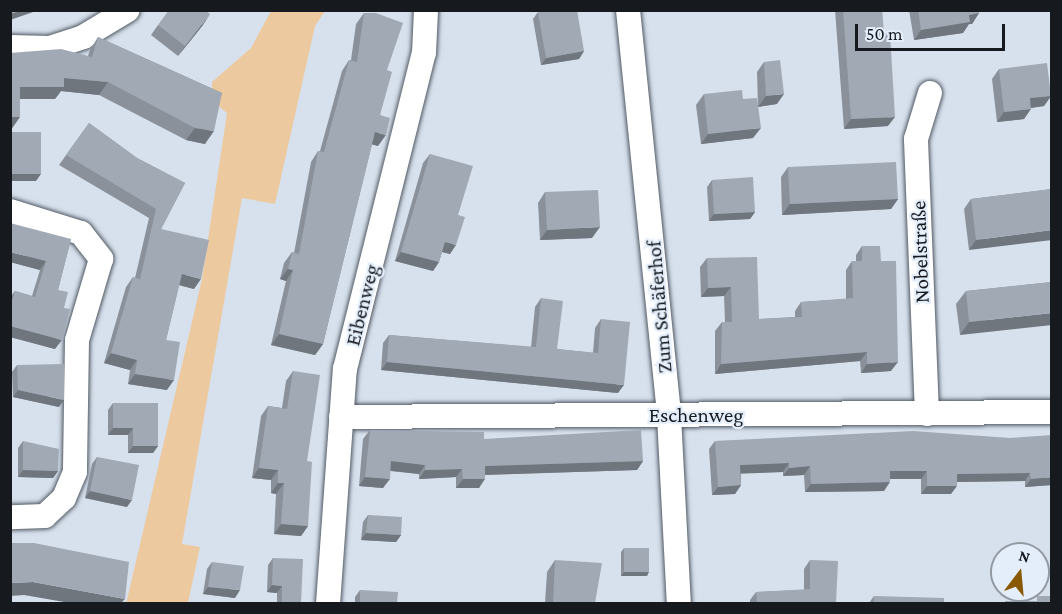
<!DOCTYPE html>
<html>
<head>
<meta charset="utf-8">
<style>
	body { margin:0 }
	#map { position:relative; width:1062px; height:614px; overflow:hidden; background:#d7e1ed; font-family:"Crimson Pro",serif }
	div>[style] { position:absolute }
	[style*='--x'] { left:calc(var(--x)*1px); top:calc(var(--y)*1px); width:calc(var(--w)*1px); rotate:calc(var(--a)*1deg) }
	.green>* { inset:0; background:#ecc99f }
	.roads { filter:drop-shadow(0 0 2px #515a64) drop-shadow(0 0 2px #515a64) }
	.minor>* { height:24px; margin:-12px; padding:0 12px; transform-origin:12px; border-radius:12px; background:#fff }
	.wall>* { inset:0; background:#8a919b }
	.shaded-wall>* { inset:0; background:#70767e }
	.building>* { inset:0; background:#a0a9b4 }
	span { translate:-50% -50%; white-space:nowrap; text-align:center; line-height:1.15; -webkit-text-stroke:4.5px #e4eefa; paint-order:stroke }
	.street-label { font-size:21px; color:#16191e }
	.frame { position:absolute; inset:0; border:12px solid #16191e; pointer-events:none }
	.north { position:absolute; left:990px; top:542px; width:60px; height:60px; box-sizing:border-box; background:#e4eefa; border:2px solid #9299a2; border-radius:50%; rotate:16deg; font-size:16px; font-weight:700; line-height:24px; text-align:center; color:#16191e }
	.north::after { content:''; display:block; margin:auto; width:21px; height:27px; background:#895800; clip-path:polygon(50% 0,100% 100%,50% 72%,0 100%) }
	.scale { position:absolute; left:855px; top:24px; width:150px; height:27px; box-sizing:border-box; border:3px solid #16191e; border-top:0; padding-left:8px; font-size:18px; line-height:21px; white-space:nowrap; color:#16191e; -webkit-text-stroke:4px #e4eefa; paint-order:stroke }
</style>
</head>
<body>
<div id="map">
	<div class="green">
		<div style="clip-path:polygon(271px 11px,325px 11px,315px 26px,275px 204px,242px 198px,182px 544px,200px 547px,188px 603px,126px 604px,202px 279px,227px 113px,212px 101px,212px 82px,251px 48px)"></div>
	</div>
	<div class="roads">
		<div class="minor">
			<div style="--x:628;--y:10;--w:408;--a:84.2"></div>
			<div style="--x:669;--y:416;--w:188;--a:87"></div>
			<div style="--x:10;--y:47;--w:40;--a:1.4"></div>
			<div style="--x:50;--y:48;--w:35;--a:-18"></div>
			<div style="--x:83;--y:37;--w:52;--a:-31"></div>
			<div style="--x:10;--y:211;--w:74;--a:17.2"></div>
			<div style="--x:81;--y:233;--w:33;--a:52"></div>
			<div style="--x:101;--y:259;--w:84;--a:106.5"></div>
			<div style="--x:77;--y:340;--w:132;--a:90.9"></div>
			<div style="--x:75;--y:472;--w:28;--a:113"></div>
			<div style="--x:64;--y:498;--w:26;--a:137"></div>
			<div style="--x:45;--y:516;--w:35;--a:178"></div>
			<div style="--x:927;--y:414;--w:275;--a:-92.3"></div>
			<div style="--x:916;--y:139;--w:48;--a:-73.1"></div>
			<div style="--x:341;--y:417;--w:711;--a:-0.4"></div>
			<div style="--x:328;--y:604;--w:236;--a:-85.9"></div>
			<div style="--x:345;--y:369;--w:326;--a:-76"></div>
			<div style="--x:424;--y:53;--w:43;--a:-87.3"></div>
		</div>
	</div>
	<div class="wall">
		<div style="clip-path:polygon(835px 10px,882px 10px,888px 126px,844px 129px)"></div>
		<div style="clip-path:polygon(909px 10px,979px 10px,979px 13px,972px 24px,969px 24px,963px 33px,914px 40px)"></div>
		<div style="clip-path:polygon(538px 12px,584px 51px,579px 59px,541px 65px,533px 19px)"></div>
		<div style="clip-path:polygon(364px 13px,387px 70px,380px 115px,378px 146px,372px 144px,323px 344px,315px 355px,271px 345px,286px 281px,280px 279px,284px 263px,292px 252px,294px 253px,311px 162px,318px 151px,320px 151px,342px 71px,349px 60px,351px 60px,356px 24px)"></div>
		<div style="clip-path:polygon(158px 25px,203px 25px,178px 56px,151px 35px)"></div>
		<div style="clip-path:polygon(98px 37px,222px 93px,205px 144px,186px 140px,99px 95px,61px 91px,55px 99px,20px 99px,11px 130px,10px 53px,88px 56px,90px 50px)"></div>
		<div style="clip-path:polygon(764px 62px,777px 104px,758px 107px,757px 72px)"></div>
		<div style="clip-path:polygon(999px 69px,1051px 96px,1044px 106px,1031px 108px,1024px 119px,997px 122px,992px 79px)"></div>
		<div style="clip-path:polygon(704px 94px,743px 99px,753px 138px,701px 144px,696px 105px)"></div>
		<div style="clip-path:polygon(89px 123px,137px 158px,185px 183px,161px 229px,194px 289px,179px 285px,166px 340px,167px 390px,128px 384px,130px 370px,104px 363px,126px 287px,133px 277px,135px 278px,149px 218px,59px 165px)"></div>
		<div style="clip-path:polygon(430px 154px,458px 215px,450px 254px,442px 252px,439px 262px,433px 271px,395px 261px,423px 163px)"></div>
		<div style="clip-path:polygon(788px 167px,898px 199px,891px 209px,782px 215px,781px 177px)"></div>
		<div style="clip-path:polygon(712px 180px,755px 212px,750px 219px,709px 221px,707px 187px)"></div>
		<div style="clip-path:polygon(1052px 189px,969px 250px,964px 209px,971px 199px)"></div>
		<div style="clip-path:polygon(545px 192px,592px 238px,540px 240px,538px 203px)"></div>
		<div style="clip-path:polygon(71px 239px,58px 290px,64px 308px,55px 349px,10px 337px,10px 297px,15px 291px,32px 296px,40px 270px,10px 262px)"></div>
		<div style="clip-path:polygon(862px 246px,881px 261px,891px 371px,861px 373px,860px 361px,715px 374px,715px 331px,722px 322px,725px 322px,724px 296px,701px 297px,700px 267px,707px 258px,759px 319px,795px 317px,795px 311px,801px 302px,846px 299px,846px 270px,852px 261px,856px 261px,856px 255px)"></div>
		<div style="clip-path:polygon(1052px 282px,960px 335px,956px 304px,966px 291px)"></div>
		<div style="clip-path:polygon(541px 298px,557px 349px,593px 353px,595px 328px,601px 319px,618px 393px,381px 370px,383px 343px,389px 335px,531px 347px,535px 307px)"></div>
		<div style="clip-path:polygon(17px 365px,59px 407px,13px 397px,12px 372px)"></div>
		<div style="clip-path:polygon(293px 371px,307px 461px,308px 526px,301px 536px,274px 534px,276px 494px,271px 493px,271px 480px,252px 478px,261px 416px,268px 406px,282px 408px,286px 381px)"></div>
		<div style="clip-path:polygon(113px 403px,158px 446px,153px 453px,128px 453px,128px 435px,108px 435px,108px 410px)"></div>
		<div style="clip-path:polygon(370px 430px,484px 439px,643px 461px,637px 470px,485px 475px,479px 488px,456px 488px,456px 477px,419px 479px,419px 474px,390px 471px,383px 488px,359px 486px,363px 439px)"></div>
		<div style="clip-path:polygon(1010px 438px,1052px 485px,1025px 487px,1025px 481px,957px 482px,951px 494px,921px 494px,921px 479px,890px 479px,884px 491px,805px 492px,804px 475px,783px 476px,783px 472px,741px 473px,741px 485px,735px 494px,712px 495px,709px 449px,715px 441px)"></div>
		<div style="clip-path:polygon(23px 441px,58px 471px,53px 478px,18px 477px,18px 448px)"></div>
		<div style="clip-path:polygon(97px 457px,127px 507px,85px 498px,92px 464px)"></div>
		<div style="clip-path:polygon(368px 515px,401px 535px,396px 542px,361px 540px,363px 522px)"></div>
		<div style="clip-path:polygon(624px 548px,647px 576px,621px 576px,621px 552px)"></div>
		<div style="clip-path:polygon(273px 558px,301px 603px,277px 603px,277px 593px,267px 592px,268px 565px)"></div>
		<div style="clip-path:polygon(555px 560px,595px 603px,654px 603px,545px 603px,547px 572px)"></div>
		<div style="clip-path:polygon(810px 560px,836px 603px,750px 603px,750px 600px,756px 592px,804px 590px,804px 569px)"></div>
		<div style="clip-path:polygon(212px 562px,235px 598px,203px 594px,207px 569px)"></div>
		<div style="clip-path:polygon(360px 590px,397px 603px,355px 603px,355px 597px)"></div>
		<div style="clip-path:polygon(874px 596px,944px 603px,869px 603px)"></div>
	</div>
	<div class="shaded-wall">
		<div style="clip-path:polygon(22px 10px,39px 10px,10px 20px,10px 14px)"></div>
		<div style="clip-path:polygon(979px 13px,972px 24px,969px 24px,963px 33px,914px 40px,921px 30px,969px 15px)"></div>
		<div style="clip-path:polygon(210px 14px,203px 25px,178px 56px,185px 46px)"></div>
		<div style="clip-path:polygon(584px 51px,579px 59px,541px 65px,546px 58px)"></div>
		<div style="clip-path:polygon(64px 78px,108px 82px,99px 95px,61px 91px,55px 99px,11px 99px,20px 87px)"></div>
		<div style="clip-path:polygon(784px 94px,777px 104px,758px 107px,766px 96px)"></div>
		<div style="clip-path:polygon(1051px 96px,1044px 106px,1023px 109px,1030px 98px)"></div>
		<div style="clip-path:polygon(1031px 109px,1024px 119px,997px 122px,1004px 112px)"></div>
		<div style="clip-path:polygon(10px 117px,20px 117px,11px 130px,10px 130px)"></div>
		<div style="clip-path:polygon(895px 117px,888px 126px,844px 129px,851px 119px)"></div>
		<div style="clip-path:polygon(195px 128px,214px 131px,205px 144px,186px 140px)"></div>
		<div style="clip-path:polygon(761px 128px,753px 138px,701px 144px,708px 134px)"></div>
		<div style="clip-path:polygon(375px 132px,386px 135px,378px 146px,367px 143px)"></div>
		<div style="clip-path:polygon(10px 174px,41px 174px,36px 181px,10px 181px)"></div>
		<div style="clip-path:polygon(898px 199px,891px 209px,782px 215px,790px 204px)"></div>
		<div style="clip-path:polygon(755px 212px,750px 219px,709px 221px,714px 214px)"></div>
		<div style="clip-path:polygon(600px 227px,592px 238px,540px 240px,547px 230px)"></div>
		<div style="clip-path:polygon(1052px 230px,1052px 240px,969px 250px,976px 240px)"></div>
		<div style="clip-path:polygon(445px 242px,456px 245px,450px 254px,438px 251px)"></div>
		<div style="clip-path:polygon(10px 252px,46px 261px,40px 270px,10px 262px)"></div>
		<div style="clip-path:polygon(401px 252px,439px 262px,433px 271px,395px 261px)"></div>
		<div style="clip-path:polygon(288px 269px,293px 270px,286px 281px,280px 279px)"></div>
		<div style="clip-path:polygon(182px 274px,201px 279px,194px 289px,175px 284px)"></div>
		<div style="clip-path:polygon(731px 287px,724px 296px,701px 297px,708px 288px)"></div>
		<div style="clip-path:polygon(1052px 313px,1052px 325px,960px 335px,969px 322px)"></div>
		<div style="clip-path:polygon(10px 326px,62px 340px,55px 349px,10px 337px)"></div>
		<div style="clip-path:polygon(279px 334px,323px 344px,315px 355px,271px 345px)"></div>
		<div style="clip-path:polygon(867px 352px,860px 361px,715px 374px,721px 364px)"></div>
		<div style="clip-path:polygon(111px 353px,137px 360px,130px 370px,104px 363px)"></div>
		<div style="clip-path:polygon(387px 362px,624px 385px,618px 393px,381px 370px)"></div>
		<div style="clip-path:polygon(898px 362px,891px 371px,861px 373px,867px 364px)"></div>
		<div style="clip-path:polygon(135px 374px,174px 380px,167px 390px,128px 384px)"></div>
		<div style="clip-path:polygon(18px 390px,64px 400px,59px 407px,13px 397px)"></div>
		<div style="clip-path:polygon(113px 428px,133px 428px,128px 435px,108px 435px)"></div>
		<div style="clip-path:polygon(133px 446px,158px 446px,153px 453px,128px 453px)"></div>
		<div style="clip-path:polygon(391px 461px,425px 465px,419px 474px,385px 470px)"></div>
		<div style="clip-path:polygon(643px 461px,637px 470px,479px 475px,485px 466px)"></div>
		<div style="clip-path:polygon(789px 463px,783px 472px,734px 474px,740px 465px)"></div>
		<div style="clip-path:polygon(810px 466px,804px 475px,783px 476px,789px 468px)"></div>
		<div style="clip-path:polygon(259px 468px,278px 470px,271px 480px,252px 478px)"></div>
		<div style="clip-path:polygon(462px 469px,456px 477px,419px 479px,425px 470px)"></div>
		<div style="clip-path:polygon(23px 470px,58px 471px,53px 478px,18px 477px)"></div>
		<div style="clip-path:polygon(890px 471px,927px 471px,921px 479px,884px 479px)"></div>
		<div style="clip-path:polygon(1030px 473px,1025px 481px,951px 482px,957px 474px)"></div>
		<div style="clip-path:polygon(365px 477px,390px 479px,383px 488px,359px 486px)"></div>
		<div style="clip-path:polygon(1052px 477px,1052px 485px,1025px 487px,1031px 479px)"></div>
		<div style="clip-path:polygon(463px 479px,485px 479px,479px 488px,456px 488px)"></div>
		<div style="clip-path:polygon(890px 482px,884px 491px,805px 492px,811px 484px)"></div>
		<div style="clip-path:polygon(278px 483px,284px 483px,276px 494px,271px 493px)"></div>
		<div style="clip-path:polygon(741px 485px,735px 494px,712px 495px,718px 487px)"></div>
		<div style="clip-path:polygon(927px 486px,957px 486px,951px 494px,921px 494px)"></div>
		<div style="clip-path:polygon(90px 491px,132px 500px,127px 507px,85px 498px)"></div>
		<div style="clip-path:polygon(281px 524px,308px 526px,301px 536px,274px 534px)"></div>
		<div style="clip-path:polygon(366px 533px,401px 535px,396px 542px,361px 540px)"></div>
		<div style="clip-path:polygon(624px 572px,649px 572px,647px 576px,621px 576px)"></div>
		<div style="clip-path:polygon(33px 582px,125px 599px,121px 603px,70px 603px,24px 595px,10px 596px,10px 583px)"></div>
		<div style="clip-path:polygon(272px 585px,282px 586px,277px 593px,267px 592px)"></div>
		<div style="clip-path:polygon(208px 587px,240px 590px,235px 598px,203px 594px)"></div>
	</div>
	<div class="building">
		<div style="clip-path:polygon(10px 10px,22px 10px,10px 14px)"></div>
		<div style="clip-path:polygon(169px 10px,205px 10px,210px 14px,185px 46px,158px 25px)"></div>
		<div style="clip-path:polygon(548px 10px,577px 10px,584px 51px,546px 58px,538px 12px)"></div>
		<div style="clip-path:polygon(843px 10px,882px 10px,884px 33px,890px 33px,895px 117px,851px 119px)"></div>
		<div style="clip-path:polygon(918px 10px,979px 10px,979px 13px,969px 15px,970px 22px,921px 30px)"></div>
		<div style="clip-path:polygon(364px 13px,376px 13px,403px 23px,387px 70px,392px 72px,380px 115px,390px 118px,386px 135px,375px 132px,323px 344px,279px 334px,293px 270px,288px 269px,292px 252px,299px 254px,318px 151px,324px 152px,349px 60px,357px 62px)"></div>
		<div style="clip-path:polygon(98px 37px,222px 93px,214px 131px,195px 128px,108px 82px,64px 78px,64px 87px,20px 87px,20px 117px,10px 117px,10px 53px,61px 49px,92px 57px)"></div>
		<div style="clip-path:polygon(780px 60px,784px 94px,766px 96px,764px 62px)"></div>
		<div style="clip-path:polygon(1047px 63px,1051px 96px,1030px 98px,1031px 109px,1004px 112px,999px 69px)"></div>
		<div style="clip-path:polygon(742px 90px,743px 99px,757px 98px,761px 128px,708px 134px,704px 94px)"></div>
		<div style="clip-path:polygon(89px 123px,137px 158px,185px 183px,161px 229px,209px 240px,201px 279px,182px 274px,166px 340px,180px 342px,174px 380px,135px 374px,137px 360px,111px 353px,133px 277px,140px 279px,156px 209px,66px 155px)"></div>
		<div style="clip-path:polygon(10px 132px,41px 132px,41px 174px,10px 174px)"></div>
		<div style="clip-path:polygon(430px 154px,473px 166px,458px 215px,465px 217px,456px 245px,445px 242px,439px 262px,401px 252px)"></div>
		<div style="clip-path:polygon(896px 162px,898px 199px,790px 204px,788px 167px)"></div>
		<div style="clip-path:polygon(753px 177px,755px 212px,714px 214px,712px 180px)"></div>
		<div style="clip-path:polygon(1052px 189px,1052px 230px,976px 240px,971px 199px)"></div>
		<div style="clip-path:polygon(598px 190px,600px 227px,547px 230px,545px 192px)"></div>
		<div style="clip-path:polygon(10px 223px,71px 239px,58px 290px,68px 292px,64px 308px,70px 309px,62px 340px,10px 326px,10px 307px,15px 291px,35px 297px,46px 261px,10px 252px)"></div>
		<div style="clip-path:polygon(862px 246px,880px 246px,881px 261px,896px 261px,898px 362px,867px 364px,867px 352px,721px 364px,722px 322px,732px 322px,731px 287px,708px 288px,707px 258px,757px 257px,759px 319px,802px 317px,801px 302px,853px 298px,852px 261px,862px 261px)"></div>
		<div style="clip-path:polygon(1052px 282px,1052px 313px,969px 322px,966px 291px)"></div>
		<div style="clip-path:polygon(541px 298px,563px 301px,557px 349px,598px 353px,601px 319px,630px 322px,624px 385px,387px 362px,389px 335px,536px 347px)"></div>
		<div style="clip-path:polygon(64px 364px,64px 400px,18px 390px,17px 365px)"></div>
		<div style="clip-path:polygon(293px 371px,320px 375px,307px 461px,312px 462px,308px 526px,281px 524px,284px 483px,278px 483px,278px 470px,259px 468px,268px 406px,287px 409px)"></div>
		<div style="clip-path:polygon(113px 403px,158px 403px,158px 446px,133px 446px,133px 428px,113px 428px)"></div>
		<div style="clip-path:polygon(370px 430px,484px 432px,484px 439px,641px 430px,643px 461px,485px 466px,485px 479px,463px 479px,462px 469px,425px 470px,425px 465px,391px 461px,390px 479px,365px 477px)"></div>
		<div style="clip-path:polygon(913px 431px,1010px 438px,1052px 435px,1052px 477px,1031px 479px,1030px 473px,957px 474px,957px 486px,927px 486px,927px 471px,890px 471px,890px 482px,811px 484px,810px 466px,789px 468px,789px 463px,740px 465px,741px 485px,718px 487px,715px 441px)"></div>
		<div style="clip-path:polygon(23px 441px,59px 449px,58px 471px,23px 470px)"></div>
		<div style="clip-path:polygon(97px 457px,139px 465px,132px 500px,90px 491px)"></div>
		<div style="clip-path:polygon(368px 515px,402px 517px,401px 535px,366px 533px)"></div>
		<div style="clip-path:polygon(10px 543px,34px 543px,129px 562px,125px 599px,33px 582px,10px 583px)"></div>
		<div style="clip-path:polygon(624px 548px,649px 548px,649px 572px,624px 572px)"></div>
		<div style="clip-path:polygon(273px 558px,303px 559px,301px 603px,282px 603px,282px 586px,272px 585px)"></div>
		<div style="clip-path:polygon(555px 560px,602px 563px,595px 603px,654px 603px,553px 603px)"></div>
		<div style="clip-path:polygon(810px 560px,838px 561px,836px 603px,757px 603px,756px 592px,810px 589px)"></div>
		<div style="clip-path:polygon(212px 562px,244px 566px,240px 590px,208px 587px)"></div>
		<div style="clip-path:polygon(360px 590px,398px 592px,397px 603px,360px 603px)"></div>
		<div style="clip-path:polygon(874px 596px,944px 598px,944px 603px,874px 603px)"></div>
		<div style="clip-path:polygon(1037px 596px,1052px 596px,1052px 603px,1005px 603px,1005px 601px,1037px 601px)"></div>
	</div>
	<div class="street-label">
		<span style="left:920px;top:252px;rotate:-92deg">Nobelstraße</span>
		<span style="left:362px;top:305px;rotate:-76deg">Eibenweg</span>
		<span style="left:659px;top:307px;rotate:-95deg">Zum Schäferhof</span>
		<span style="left:696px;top:415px">Eschenweg</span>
	</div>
	<div class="frame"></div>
	<div class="north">N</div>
	<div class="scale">50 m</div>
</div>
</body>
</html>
